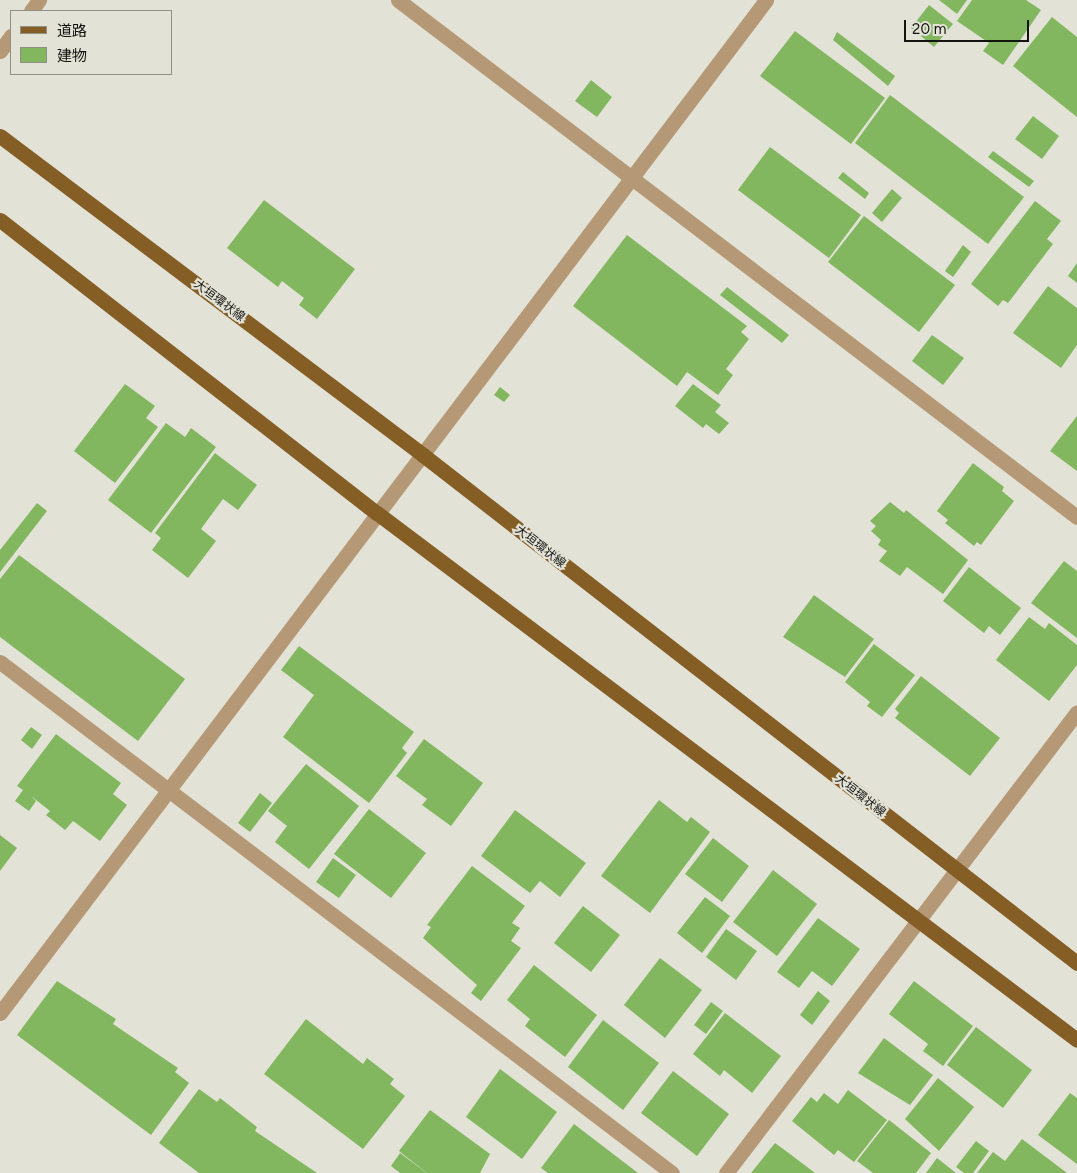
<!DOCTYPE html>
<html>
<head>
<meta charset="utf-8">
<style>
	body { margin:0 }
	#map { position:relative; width:1077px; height:1173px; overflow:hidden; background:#e3e2d7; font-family:Figtree,"Noto Sans JP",sans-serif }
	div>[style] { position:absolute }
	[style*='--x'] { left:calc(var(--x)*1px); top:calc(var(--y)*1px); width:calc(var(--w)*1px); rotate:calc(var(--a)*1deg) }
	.building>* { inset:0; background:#82b760 }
	.street>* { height:15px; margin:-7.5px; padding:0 7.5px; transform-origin:7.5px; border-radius:7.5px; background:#b59976 }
	.primary>* { height:15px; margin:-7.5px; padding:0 7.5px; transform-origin:7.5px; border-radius:7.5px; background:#855e26 }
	span { translate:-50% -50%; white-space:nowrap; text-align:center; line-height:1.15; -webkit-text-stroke:4.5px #e3e2d7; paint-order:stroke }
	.street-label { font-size:12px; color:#13130f }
	.legend { position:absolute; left:10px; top:10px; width:162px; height:65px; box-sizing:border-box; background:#e3e2d7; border:1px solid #908f87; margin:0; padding:6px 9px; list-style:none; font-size:15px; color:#13130f }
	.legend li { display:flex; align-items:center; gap:10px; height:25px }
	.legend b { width:25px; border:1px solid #908f87 }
	.scale { position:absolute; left:904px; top:20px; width:125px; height:22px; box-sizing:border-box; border:2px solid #13130f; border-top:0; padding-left:6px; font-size:15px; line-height:18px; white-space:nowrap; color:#13130f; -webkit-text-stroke:4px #e3e2d7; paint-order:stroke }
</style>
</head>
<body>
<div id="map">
	<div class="building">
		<div style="clip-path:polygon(939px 0,967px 0,957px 14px)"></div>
		<div style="clip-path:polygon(972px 0,1026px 0,1041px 10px,1003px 65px,983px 51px,989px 43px,957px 21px)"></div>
		<div style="clip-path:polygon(929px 5px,953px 24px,934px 47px,911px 28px)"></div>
		<div style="clip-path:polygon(1052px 17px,1077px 37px,1077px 117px,1013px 66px)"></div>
		<div style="clip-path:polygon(795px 31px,885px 98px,851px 144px,760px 76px)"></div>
		<div style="clip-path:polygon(837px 32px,895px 76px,888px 86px,833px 40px)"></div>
		<div style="clip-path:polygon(591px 80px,612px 97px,597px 117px,575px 101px)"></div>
		<div style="clip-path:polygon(890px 95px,1024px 197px,988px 244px,855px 143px)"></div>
		<div style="clip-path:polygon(1033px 116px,1059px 136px,1042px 159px,1015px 139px)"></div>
		<div style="clip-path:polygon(770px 147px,861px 215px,829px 258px,738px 190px)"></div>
		<div style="clip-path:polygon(993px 151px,1034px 181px,1029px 187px,988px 157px)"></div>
		<div style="clip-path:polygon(843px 172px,869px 193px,865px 199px,838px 178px)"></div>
		<div style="clip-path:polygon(892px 189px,902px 198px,882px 222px,872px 213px)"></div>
		<div style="clip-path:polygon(264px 200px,355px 269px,317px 319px,299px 305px,304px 298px,282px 281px,278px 287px,227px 248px)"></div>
		<div style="clip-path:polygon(1035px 201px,1061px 221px,1047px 239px,1053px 244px,1008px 303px,1003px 300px,998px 306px,971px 284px)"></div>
		<div style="clip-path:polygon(864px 216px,955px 285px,919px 332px,828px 262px)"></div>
		<div style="clip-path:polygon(627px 235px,747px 326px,741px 332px,749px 339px,726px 369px,733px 375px,718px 395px,687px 372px,677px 386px,573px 306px)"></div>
		<div style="clip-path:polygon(963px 245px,971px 252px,953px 277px,945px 271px)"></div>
		<div style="clip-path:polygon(1077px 263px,1077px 283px,1068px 276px)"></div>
		<div style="clip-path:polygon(1048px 286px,1077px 308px,1077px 345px,1061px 368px,1013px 333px)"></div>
		<div style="clip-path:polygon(727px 287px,789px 335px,782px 343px,720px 295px)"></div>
		<div style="clip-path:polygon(932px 335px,964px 358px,943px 385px,912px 361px)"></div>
		<div style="clip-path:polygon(125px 384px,155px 406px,146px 418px,158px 427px,115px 483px,74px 451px)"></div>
		<div style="clip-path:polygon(693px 384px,721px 405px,715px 412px,729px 423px,719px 434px,706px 424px,703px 428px,675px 406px)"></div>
		<div style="clip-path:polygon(500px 387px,510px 395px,504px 402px,494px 395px)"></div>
		<div style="clip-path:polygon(1077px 416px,1077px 471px,1050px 451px)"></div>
		<div style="clip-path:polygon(166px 423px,185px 437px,191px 428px,216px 447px,151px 533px,108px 500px)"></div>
		<div style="clip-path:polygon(215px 453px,257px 485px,238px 510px,223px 499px,201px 529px,216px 541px,188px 578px,152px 550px,161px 538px,155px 533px)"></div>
		<div style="clip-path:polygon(973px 463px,1004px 487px,1002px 491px,1014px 501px,981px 545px,977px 542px,974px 546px,945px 523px,948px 520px,937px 511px)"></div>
		<div style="clip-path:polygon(890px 502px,904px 513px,906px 510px,968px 560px,943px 594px,907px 567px,900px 576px,879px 561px,887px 551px,878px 545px,881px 540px,871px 531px,876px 526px,870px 521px)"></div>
		<div style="clip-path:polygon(37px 503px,47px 511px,0 572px,0 550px)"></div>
		<div style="clip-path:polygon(19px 555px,185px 679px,138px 741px,0 637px,0 579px)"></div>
		<div style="clip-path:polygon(1064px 561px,1077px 571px,1077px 638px,1031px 603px)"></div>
		<div style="clip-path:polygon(969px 567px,1021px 608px,1000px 635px,989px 626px,984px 633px,943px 601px)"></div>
		<div style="clip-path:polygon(814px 595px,874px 639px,845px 677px,783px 637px)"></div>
		<div style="clip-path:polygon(1029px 617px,1045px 629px,1049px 623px,1077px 645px,1077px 665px,1049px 701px,996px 660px)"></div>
		<div style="clip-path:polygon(874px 644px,915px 675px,882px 717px,867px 706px,870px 702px,845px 682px)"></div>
		<div style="clip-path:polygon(299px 646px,414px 732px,402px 748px,407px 753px,369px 803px,283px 737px,314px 695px,281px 670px)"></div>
		<div style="clip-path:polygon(921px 676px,1000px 738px,970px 776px,895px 718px,899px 713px,895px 709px)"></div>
		<div style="clip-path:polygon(31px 727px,42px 735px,32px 749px,21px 740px)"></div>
		<div style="clip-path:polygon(56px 734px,121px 783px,113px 794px,127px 805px,100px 841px,73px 821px,65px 830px,46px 815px,50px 811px,31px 796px,36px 801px,29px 811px,15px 801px,23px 790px,17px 786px)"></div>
		<div style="clip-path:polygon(424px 739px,483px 783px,451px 826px,422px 805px,427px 799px,396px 776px)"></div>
		<div style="clip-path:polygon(306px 764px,359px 806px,309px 869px,275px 842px,287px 826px,268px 811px)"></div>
		<div style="clip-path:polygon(260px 793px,272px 803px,250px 832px,238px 823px)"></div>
		<div style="clip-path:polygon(659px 800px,687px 822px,691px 817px,710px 832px,650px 913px,601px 876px)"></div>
		<div style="clip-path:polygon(369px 809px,426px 853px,391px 898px,334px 854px)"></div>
		<div style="clip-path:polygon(515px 810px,586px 863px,560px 897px,540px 881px,530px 893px,481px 856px)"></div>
		<div style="clip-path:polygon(0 835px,17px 848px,0 871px)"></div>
		<div style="clip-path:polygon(713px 838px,749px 866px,722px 902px,685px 874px)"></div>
		<div style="clip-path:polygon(333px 858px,356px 875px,339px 898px,316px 882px)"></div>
		<div style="clip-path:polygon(472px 866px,525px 906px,512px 923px,520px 928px,511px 941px,521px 948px,481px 1001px,471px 993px,477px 985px,423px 938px,431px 927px,427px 925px)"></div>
		<div style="clip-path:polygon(773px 870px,817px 904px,777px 956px,733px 922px)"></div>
		<div style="clip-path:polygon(705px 897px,730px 916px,702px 953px,677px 933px)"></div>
		<div style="clip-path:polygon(583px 906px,620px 935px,591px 972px,554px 943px)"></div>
		<div style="clip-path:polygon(818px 918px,860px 949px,832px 986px,812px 971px,799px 988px,777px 972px)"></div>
		<div style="clip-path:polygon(726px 929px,757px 951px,736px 980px,706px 957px)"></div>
		<div style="clip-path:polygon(660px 958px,702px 990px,665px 1038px,624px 1005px)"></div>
		<div style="clip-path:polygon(534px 965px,597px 1015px,565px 1057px,525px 1026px,530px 1019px,507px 1000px)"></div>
		<div style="clip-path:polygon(57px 981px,116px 1019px,113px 1024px,178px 1068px,175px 1072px,189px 1083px,151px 1135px,17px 1035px)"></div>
		<div style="clip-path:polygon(914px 981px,973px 1026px,943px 1066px,923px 1051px,928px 1044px,889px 1014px)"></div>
		<div style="clip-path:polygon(818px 991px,830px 1001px,812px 1025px,800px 1015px)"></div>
		<div style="clip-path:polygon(711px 1002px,723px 1011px,706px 1034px,694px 1025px)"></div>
		<div style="clip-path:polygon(725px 1013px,781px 1056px,752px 1093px,724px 1070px,720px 1076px,693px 1054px)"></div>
		<div style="clip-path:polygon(306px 1019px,363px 1064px,367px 1058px,394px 1079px,390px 1084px,405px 1096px,363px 1149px,264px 1074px)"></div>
		<div style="clip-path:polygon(603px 1020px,659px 1063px,623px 1110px,568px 1067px)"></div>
		<div style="clip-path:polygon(976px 1027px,1032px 1070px,1003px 1108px,947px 1065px)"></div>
		<div style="clip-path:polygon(884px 1038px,933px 1075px,910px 1105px,858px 1073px)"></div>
		<div style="clip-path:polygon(500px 1069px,557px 1112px,522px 1159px,466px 1117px)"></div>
		<div style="clip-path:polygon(673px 1071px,729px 1114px,697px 1156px,641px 1113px)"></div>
		<div style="clip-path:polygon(938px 1078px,974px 1107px,939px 1151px,905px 1119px)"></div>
		<div style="clip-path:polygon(199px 1089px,217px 1102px,220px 1098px,257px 1127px,255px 1131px,317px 1173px,199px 1173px,159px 1143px)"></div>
		<div style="clip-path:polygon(848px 1090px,887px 1120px,854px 1162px,838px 1150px,834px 1155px,792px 1121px,811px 1097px,817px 1102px,824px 1093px,838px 1104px)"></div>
		<div style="clip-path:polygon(1070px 1093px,1077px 1098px,1077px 1164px,1038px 1135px)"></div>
		<div style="clip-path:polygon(430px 1110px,490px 1154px,480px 1173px,427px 1173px,399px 1151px)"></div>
		<div style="clip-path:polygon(889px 1120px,931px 1153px,916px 1173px,873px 1173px,857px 1161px)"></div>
		<div style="clip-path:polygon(574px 1124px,638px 1173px,548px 1173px,541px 1168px)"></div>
		<div style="clip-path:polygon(1022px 1139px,1067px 1173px,977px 1173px,993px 1152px,1005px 1161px)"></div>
		<div style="clip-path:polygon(976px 1141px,989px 1151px,973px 1173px,964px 1173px,956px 1167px)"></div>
		<div style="clip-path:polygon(775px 1143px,790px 1154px,815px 1173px,751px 1173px)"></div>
		<div style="clip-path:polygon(400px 1153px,427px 1173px,400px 1173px,391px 1166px)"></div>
		<div style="clip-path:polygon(937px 1158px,956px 1173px,926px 1173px)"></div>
	</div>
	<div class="street">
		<div style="--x:398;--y:0;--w:853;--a:37.29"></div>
		<div style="--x:31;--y:11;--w:14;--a:-54"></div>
		<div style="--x:0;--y:51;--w:19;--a:-54"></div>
		<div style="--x:0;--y:662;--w:844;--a:37.25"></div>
		<div style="--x:0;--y:1013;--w:1270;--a:-52.9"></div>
		<div style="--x:726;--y:1173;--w:579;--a:-52.71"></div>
	</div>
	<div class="primary">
		<div style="--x:0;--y:136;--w:530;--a:37.02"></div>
		<div style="--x:423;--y:455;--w:828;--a:37.84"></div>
		<div style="--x:0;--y:220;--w:477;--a:37.9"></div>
		<div style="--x:377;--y:513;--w:876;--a:36.97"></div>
	</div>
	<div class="street-label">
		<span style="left:219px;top:301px;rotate:37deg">大垣環状線</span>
		<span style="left:540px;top:547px;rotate:38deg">大垣環状線</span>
		<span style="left:860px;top:796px;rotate:38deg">大垣環状線</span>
	</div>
	<ul class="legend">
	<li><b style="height:6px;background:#855e26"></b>道路</li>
	<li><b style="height:14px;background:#82b760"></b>建物</li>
	</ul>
	<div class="scale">20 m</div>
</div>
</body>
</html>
